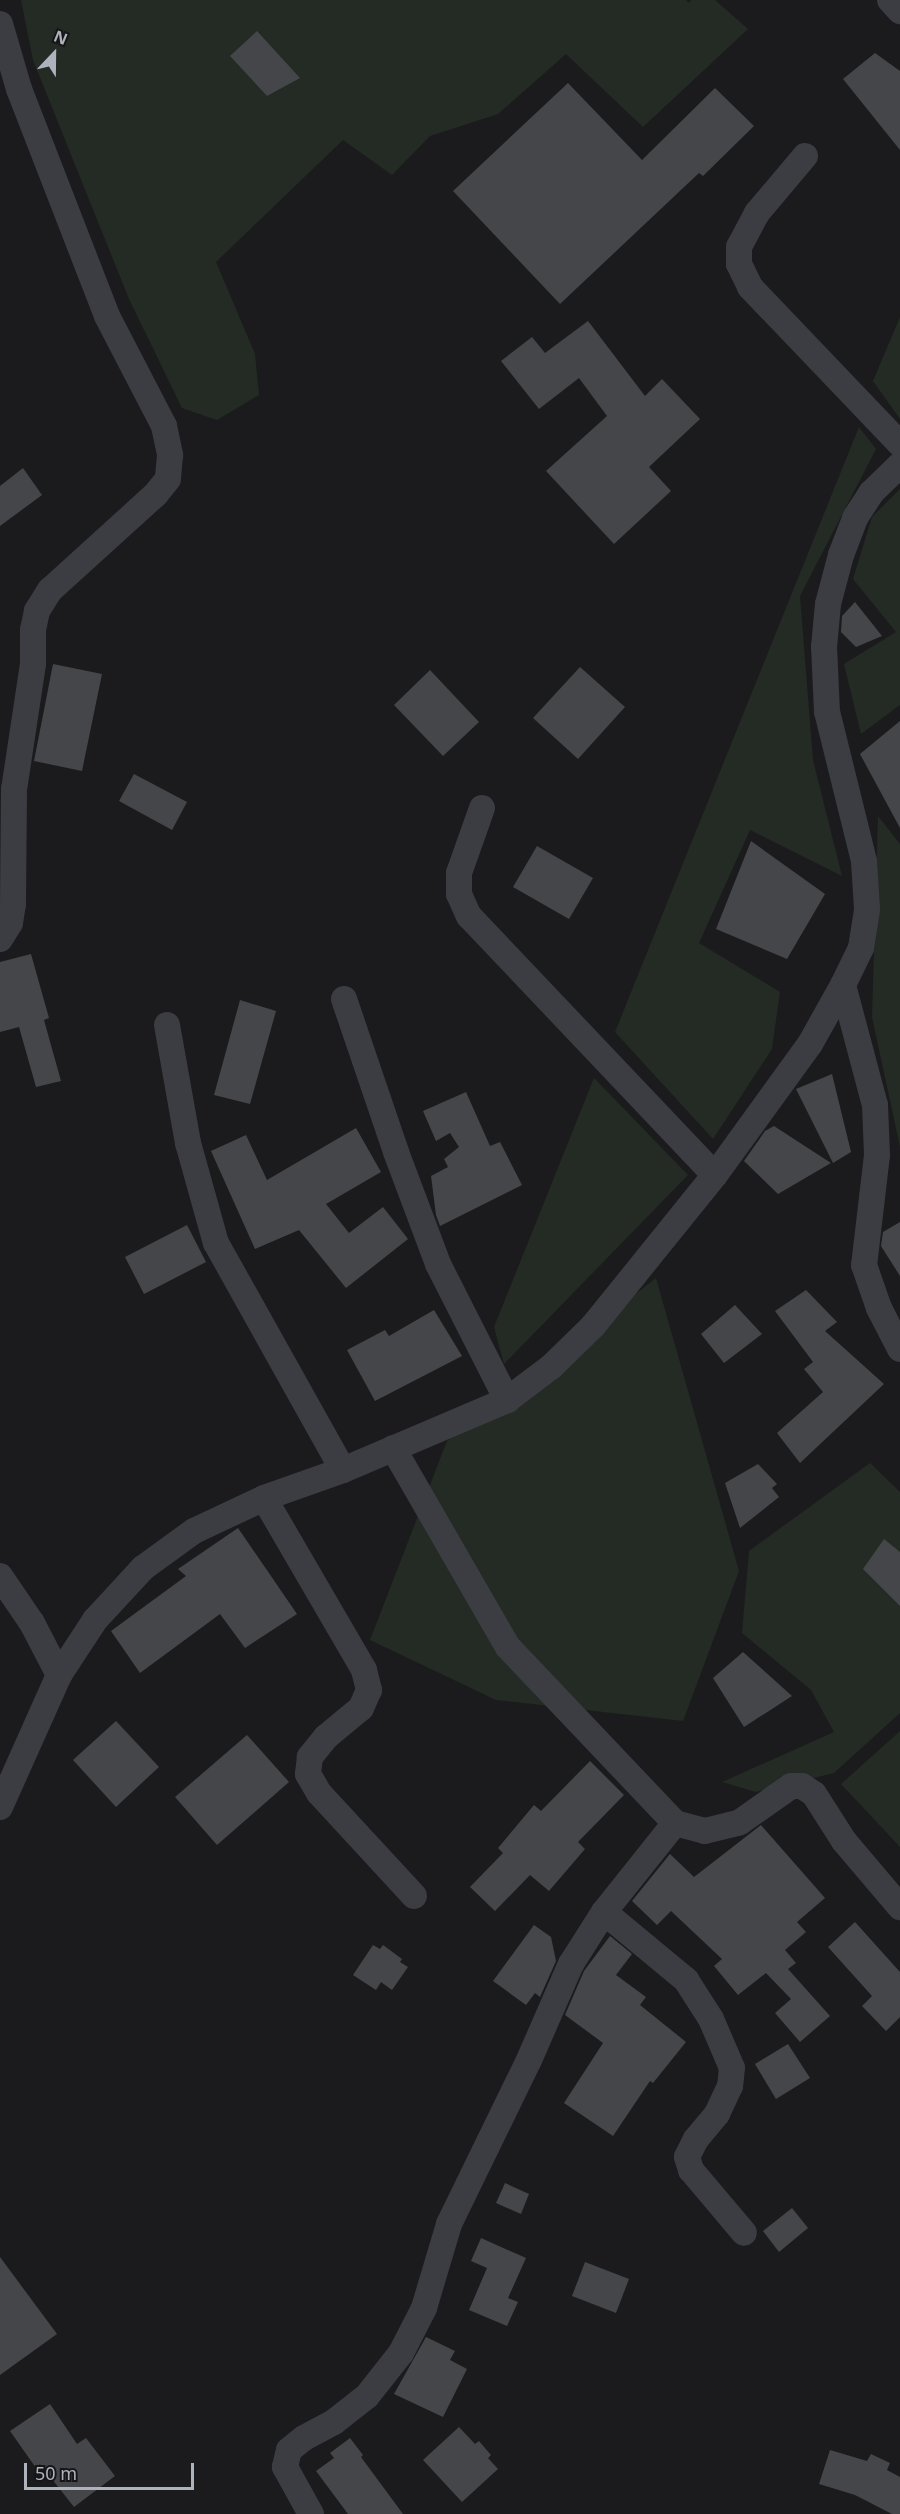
<!DOCTYPE html>
<html>
<head>
<meta charset="utf-8">
<style>
	body { margin:0 }
	#map { position:relative; width:900px; height:2514px; overflow:hidden; background:#1b1b1d; font-family:"Noto Sans",sans-serif }
	div>[style] { position:absolute }
	[style*='--x'] { left:calc(var(--x)*1px); top:calc(var(--y)*1px); width:calc(var(--w)*1px); rotate:calc(var(--a)*1deg) }
	.green>* { inset:0; background:#232b24 }
	.building>* { inset:0; background:#45464a }
	.street>* { height:26px; margin:-13px; padding:0 13px; transform-origin:13px; border-radius:13px; background:#3c3d42 }
	span { translate:-50% -50%; white-space:nowrap; text-align:center; line-height:1.15; -webkit-text-stroke:4.5px #161618; paint-order:stroke }
	.north { position:absolute; left:24px; top:24px; width:60px; height:60px; -webkit-text-stroke:4px #161618; paint-order:stroke; rotate:22deg; font-size:16px; font-weight:700; line-height:24px; text-align:center; color:#aeb2bc }
	.north::after { content:''; display:block; margin:auto; width:21px; height:27px; background:#aeb2bc; clip-path:polygon(50% 0,100% 100%,50% 72%,0 100%) }
	.scale { position:absolute; left:24px; top:2463px; width:170px; height:27px; box-sizing:border-box; border:3px solid #aeb2bc; border-top:0; padding-left:8px; font-size:18px; line-height:21px; white-space:nowrap; color:#aeb2bc; -webkit-text-stroke:4px #161618; paint-order:stroke }
</style>
</head>
<body>
<div id="map">
	<div class="green">
		<div style="clip-path:polygon(21px 0,686px 0,689px 3px,691px 0,715px 0,748px 29px,643px 127px,566px 54px,498px 114px,430px 136px,392px 175px,343px 140px,216px 262px,255px 354px,259px 395px,217px 420px,182px 408px,129px 299px,33px 60px)"></div>
		<div style="clip-path:polygon(900px 317px,900px 419px,873px 381px)"></div>
		<div style="clip-path:polygon(859px 427px,876px 449px,800px 596px,813px 760px,842px 876px,750px 830px,699px 943px,780px 992px,772px 1049px,713px 1139px,615px 1032px)"></div>
		<div style="clip-path:polygon(900px 489px,900px 705px,861px 734px,844px 664px,896px 632px,853px 579px,872px 517px)"></div>
		<div style="clip-path:polygon(878px 816px,900px 844px,900px 1147px,872px 1017px)"></div>
		<div style="clip-path:polygon(594px 1078px,688px 1175px,504px 1364px,494px 1327px)"></div>
		<div style="clip-path:polygon(656px 1278px,739px 1571px,683px 1721px,496px 1700px,370px 1640px,447px 1441px)"></div>
		<div style="clip-path:polygon(870px 1463px,900px 1492px,900px 1713px,834px 1773px,756px 1792px,722px 1782px,834px 1732px,811px 1690px,742px 1633px,749px 1551px)"></div>
		<div style="clip-path:polygon(900px 1731px,900px 1847px,841px 1784px)"></div>
	</div>
	<div class="building">
		<div style="clip-path:polygon(257px 31px,300px 78px,267px 96px,230px 56px)"></div>
		<div style="clip-path:polygon(875px 53px,900px 71px,900px 150px,843px 79px)"></div>
		<div style="clip-path:polygon(568px 83px,642px 160px,715px 88px,754px 126px,703px 176px,699px 173px,560px 304px,453px 191px)"></div>
		<div style="clip-path:polygon(588px 321px,645px 396px,662px 379px,700px 419px,649px 467px,671px 491px,614px 544px,546px 471px,607px 416px,579px 378px,539px 409px,501px 361px,532px 337px,545px 353px)"></div>
		<div style="clip-path:polygon(23px 468px,42px 495px,0 526px,0 486px)"></div>
		<div style="clip-path:polygon(855px 602px,882px 636px,856px 647px,841px 632px,842px 616px)"></div>
		<div style="clip-path:polygon(53px 664px,102px 674px,82px 771px,34px 761px)"></div>
		<div style="clip-path:polygon(580px 667px,625px 707px,578px 759px,533px 718px)"></div>
		<div style="clip-path:polygon(430px 670px,479px 722px,443px 756px,394px 705px)"></div>
		<div style="clip-path:polygon(900px 721px,900px 828px,860px 754px)"></div>
		<div style="clip-path:polygon(134px 774px,187px 802px,172px 830px,119px 801px)"></div>
		<div style="clip-path:polygon(751px 841px,825px 894px,787px 959px,716px 929px)"></div>
		<div style="clip-path:polygon(537px 846px,593px 878px,569px 919px,513px 887px)"></div>
		<div style="clip-path:polygon(31px 954px,49px 1018px,44px 1020px,61px 1081px,36px 1087px,19px 1027px,0 1032px,0 962px)"></div>
		<div style="clip-path:polygon(240px 1000px,276px 1011px,250px 1104px,214px 1095px)"></div>
		<div style="clip-path:polygon(832px 1074px,851px 1152px,833px 1163px,796px 1089px)"></div>
		<div style="clip-path:polygon(466px 1092px,490px 1146px,500px 1142px,522px 1185px,440px 1226px,436px 1215px,431px 1176px,448px 1167px,444px 1159px,459px 1147px,450px 1133px,436px 1141px,423px 1111px)"></div>
		<div style="clip-path:polygon(774px 1126px,831px 1163px,778px 1194px,744px 1161px,765px 1131px)"></div>
		<div style="clip-path:polygon(356px 1128px,381px 1172px,326px 1204px,349px 1233px,383px 1207px,408px 1239px,346px 1288px,299px 1230px,255px 1249px,211px 1151px,246px 1135px,267px 1180px)"></div>
		<div style="clip-path:polygon(900px 1222px,900px 1276px,881px 1246px,883px 1232px)"></div>
		<div style="clip-path:polygon(187px 1225px,206px 1262px,144px 1294px,125px 1257px)"></div>
		<div style="clip-path:polygon(806px 1290px,837px 1322px,825px 1331px,884px 1384px,800px 1463px,777px 1433px,823px 1392px,804px 1369px,813px 1362px,775px 1311px)"></div>
		<div style="clip-path:polygon(735px 1305px,762px 1334px,724px 1363px,701px 1334px)"></div>
		<div style="clip-path:polygon(434px 1310px,462px 1356px,375px 1401px,347px 1350px,385px 1330px,389px 1336px)"></div>
		<div style="clip-path:polygon(758px 1464px,777px 1484px,772px 1488px,779px 1497px,740px 1528px,725px 1483px)"></div>
		<div style="clip-path:polygon(238px 1528px,297px 1614px,245px 1648px,220px 1614px,140px 1673px,111px 1631px,186px 1576px,178px 1569px)"></div>
		<div style="clip-path:polygon(884px 1539px,900px 1552px,900px 1606px,863px 1569px)"></div>
		<div style="clip-path:polygon(743px 1652px,792px 1696px,744px 1727px,713px 1678px)"></div>
		<div style="clip-path:polygon(116px 1721px,159px 1767px,116px 1807px,73px 1760px)"></div>
		<div style="clip-path:polygon(247px 1735px,289px 1782px,217px 1845px,175px 1797px)"></div>
		<div style="clip-path:polygon(590px 1761px,624px 1795px,578px 1842px,585px 1849px,549px 1891px,530px 1875px,495px 1911px,470px 1887px,503px 1853px,498px 1848px,534px 1805px,541px 1811px)"></div>
		<div style="clip-path:polygon(761px 1825px,825px 1898px,797px 1922px,806px 1932px,785px 1950px,796px 1963px,788px 1969px,830px 2016px,800px 2042px,775px 2013px,791px 1999px,766px 1973px,738px 1995px,714px 1966px,722px 1959px,671px 1911px,657px 1925px,632px 1901px,670px 1854px,694px 1877px)"></div>
		<div style="clip-path:polygon(855px 1922px,900px 1972px,900px 2017px,886px 2031px,862px 2006px,872px 1996px,828px 1947px)"></div>
		<div style="clip-path:polygon(534px 1925px,551px 1937px,556px 1961px,540px 1997px,535px 1993px,526px 2005px,493px 1981px)"></div>
		<div style="clip-path:polygon(610px 1936px,632px 1954px,616px 1975px,646px 1997px,640px 2005px,686px 2042px,653px 2083px,650px 2081px,613px 2136px,564px 2103px,603px 2043px,565px 2015px,584px 1971px)"></div>
		<div style="clip-path:polygon(373px 1945px,380px 1949px,383px 1945px,402px 1959px,400px 1962px,408px 1967px,392px 1990px,381px 1982px,376px 1990px,353px 1975px)"></div>
		<div style="clip-path:polygon(788px 2044px,810px 2078px,776px 2099px,755px 2064px)"></div>
		<div style="clip-path:polygon(505px 2183px,529px 2194px,521px 2214px,496px 2203px)"></div>
		<div style="clip-path:polygon(792px 2208px,808px 2228px,779px 2252px,763px 2231px)"></div>
		<div style="clip-path:polygon(481px 2238px,526px 2258px,508px 2298px,518px 2302px,507px 2326px,469px 2310px,487px 2268px,471px 2261px)"></div>
		<div style="clip-path:polygon(0 2257px,57px 2334px,0 2375px)"></div>
		<div style="clip-path:polygon(585px 2262px,629px 2279px,616px 2313px,572px 2296px)"></div>
		<div style="clip-path:polygon(426px 2337px,455px 2351px,450px 2360px,467px 2369px,443px 2417px,394px 2394px)"></div>
		<div style="clip-path:polygon(50px 2404px,77px 2444px,86px 2438px,115px 2476px,74px 2507px,40px 2464px,36px 2468px,10px 2431px)"></div>
		<div style="clip-path:polygon(459px 2427px,475px 2444px,479px 2441px,491px 2455px,488px 2458px,498px 2469px,462px 2502px,423px 2460px)"></div>
		<div style="clip-path:polygon(350px 2438px,363px 2455px,361px 2457px,403px 2514px,348px 2514px,316px 2471px,334px 2458px,330px 2453px)"></div>
		<div style="clip-path:polygon(830px 2450px,867px 2461px,871px 2454px,890px 2463px,887px 2470px,900px 2477px,900px 2514px,892px 2514px,855px 2495px,819px 2484px)"></div>
	</div>
	<div class="street">
		<div style="--x:890;--y:0;--w:15;--a:48"></div>
		<div style="--x:0;--y:24;--w:68;--a:73.7"></div>
		<div style="--x:19;--y:89;--w:243;--a:68.8"></div>
		<div style="--x:107;--y:316;--w:124;--a:62.6"></div>
		<div style="--x:164;--y:426;--w:30;--a:78"></div>
		<div style="--x:170;--y:455;--w:24;--a:95"></div>
		<div style="--x:168;--y:479;--w:19;--a:129"></div>
		<div style="--x:156;--y:494;--w:143;--a:137.8"></div>
		<div style="--x:50;--y:590;--w:25;--a:122"></div>
		<div style="--x:37;--y:611;--w:19;--a:102"></div>
		<div style="--x:33;--y:630;--w:34;--a:90"></div>
		<div style="--x:33;--y:664;--w:126;--a:98.6"></div>
		<div style="--x:14;--y:789;--w:115;--a:90.5"></div>
		<div style="--x:13;--y:904;--w:19;--a:99"></div>
		<div style="--x:10;--y:923;--w:19;--a:122"></div>
		<div style="--x:805;--y:156;--w:75;--a:130.1"></div>
		<div style="--x:757;--y:213;--w:38;--a:118"></div>
		<div style="--x:739;--y:247;--w:17;--a:90"></div>
		<div style="--x:739;--y:264;--w:25;--a:64"></div>
		<div style="--x:750;--y:287;--w:217;--a:46.3"></div>
		<div style="--x:482;--y:808;--w:69;--a:109.5"></div>
		<div style="--x:459;--y:873;--w:21;--a:90"></div>
		<div style="--x:459;--y:894;--w:24;--a:66"></div>
		<div style="--x:469;--y:916;--w:357;--a:46.5"></div>
		<div style="--x:843;--y:985;--w:124;--a:75.1"></div>
		<div style="--x:875;--y:1105;--w:50;--a:87.7"></div>
		<div style="--x:877;--y:1155;--w:111;--a:96.7"></div>
		<div style="--x:864;--y:1265;--w:46;--a:70.8"></div>
		<div style="--x:879;--y:1308;--w:46;--a:62.9"></div>
		<div style="--x:344;--y:999;--w:162;--a:71.2"></div>
		<div style="--x:396;--y:1152;--w:120;--a:69.4"></div>
		<div style="--x:438;--y:1264;--w:153;--a:63.1"></div>
		<div style="--x:167;--y:1025;--w:120;--a:79.9"></div>
		<div style="--x:188;--y:1143;--w:104;--a:74.4"></div>
		<div style="--x:216;--y:1243;--w:260;--a:60.8"></div>
		<div style="--x:393;--y:1448;--w:230;--a:60"></div>
		<div style="--x:508;--y:1647;--w:243;--a:46.5"></div>
		<div style="--x:675;--y:1823;--w:31;--a:15"></div>
		<div style="--x:705;--y:1831;--w:36;--a:-14"></div>
		<div style="--x:740;--y:1822;--w:62;--a:-35.2"></div>
		<div style="--x:791;--y:1786;--w:11;--a:0"></div>
		<div style="--x:802;--y:1786;--w:14;--a:34"></div>
		<div style="--x:814;--y:1794;--w:56;--a:57.4"></div>
		<div style="--x:844;--y:1841;--w:87;--a:49.7"></div>
		<div style="--x:264;--y:1498;--w:199;--a:59.8"></div>
		<div style="--x:364;--y:1670;--w:21;--a:76"></div>
		<div style="--x:369;--y:1690;--w:20;--a:114"></div>
		<div style="--x:361;--y:1708;--w:45;--a:140.4"></div>
		<div style="--x:326;--y:1737;--w:26;--a:129"></div>
		<div style="--x:310;--y:1757;--w:17;--a:97"></div>
		<div style="--x:308;--y:1774;--w:22;--a:60"></div>
		<div style="--x:319;--y:1793;--w:140;--a:47.3"></div>
		<div style="--x:0;--y:1576;--w:57;--a:55.8"></div>
		<div style="--x:32;--y:1623;--w:59;--a:62.6"></div>
		<div style="--x:0;--y:1807;--w:145;--a:-65.9"></div>
		<div style="--x:59;--y:1675;--w:66;--a:-56.8"></div>
		<div style="--x:95;--y:1620;--w:71;--a:-47.3"></div>
		<div style="--x:143;--y:1568;--w:63;--a:-36"></div>
		<div style="--x:194;--y:1531;--w:77;--a:-25.2"></div>
		<div style="--x:264;--y:1498;--w:84;--a:-19.5"></div>
		<div style="--x:343;--y:1470;--w:178;--a:-23.1"></div>
		<div style="--x:507;--y:1400;--w:55;--a:-36.9"></div>
		<div style="--x:551;--y:1367;--w:59;--a:-44.3"></div>
		<div style="--x:593;--y:1326;--w:194;--a:-51.1"></div>
		<div style="--x:715;--y:1175;--w:162;--a:-54.1"></div>
		<div style="--x:810;--y:1044;--w:68;--a:-60.8"></div>
		<div style="--x:843;--y:985;--w:41;--a:-64.1"></div>
		<div style="--x:861;--y:948;--w:39;--a:-81"></div>
		<div style="--x:867;--y:909;--w:48;--a:-93.6"></div>
		<div style="--x:864;--y:861;--w:154;--a:-103.9"></div>
		<div style="--x:827;--y:712;--w:65;--a:-92.6"></div>
		<div style="--x:824;--y:647;--w:43;--a:-84.7"></div>
		<div style="--x:828;--y:604;--w:51;--a:-75.1"></div>
		<div style="--x:841;--y:555;--w:40;--a:-69"></div>
		<div style="--x:855;--y:518;--w:30;--a:-57"></div>
		<div style="--x:871;--y:493;--w:40;--a:-44"></div>
		<div style="--x:604;--y:1912;--w:107;--a:39.7"></div>
		<div style="--x:686;--y:1980;--w:46;--a:57.3"></div>
		<div style="--x:711;--y:2019;--w:53;--a:66.8"></div>
		<div style="--x:732;--y:2068;--w:18;--a:96"></div>
		<div style="--x:730;--y:2086;--w:31;--a:115"></div>
		<div style="--x:717;--y:2114;--w:33;--a:130"></div>
		<div style="--x:696;--y:2139;--w:20;--a:117"></div>
		<div style="--x:687;--y:2157;--w:14;--a:73"></div>
		<div style="--x:691;--y:2170;--w:82;--a:49.9"></div>
		<div style="--x:311;--y:2514;--w:54;--a:-119"></div>
		<div style="--x:285;--y:2467;--w:17;--a:-77"></div>
		<div style="--x:289;--y:2450;--w:19;--a:-39"></div>
		<div style="--x:304;--y:2438;--w:34;--a:-28"></div>
		<div style="--x:334;--y:2422;--w:42;--a:-38.2"></div>
		<div style="--x:367;--y:2396;--w:55;--a:-51.7"></div>
		<div style="--x:401;--y:2353;--w:51;--a:-62.9"></div>
		<div style="--x:424;--y:2308;--w:88;--a:-73.4"></div>
		<div style="--x:449;--y:2224;--w:182;--a:-64"></div>
		<div style="--x:529;--y:2060;--w:105;--a:-66.4"></div>
		<div style="--x:571;--y:1964;--w:62;--a:-57.6"></div>
		<div style="--x:604;--y:1912;--w:114;--a:-51.4"></div>
	</div>
	<div class="north">N</div>
	<div class="scale">50 m</div>
</div>
</body>
</html>
